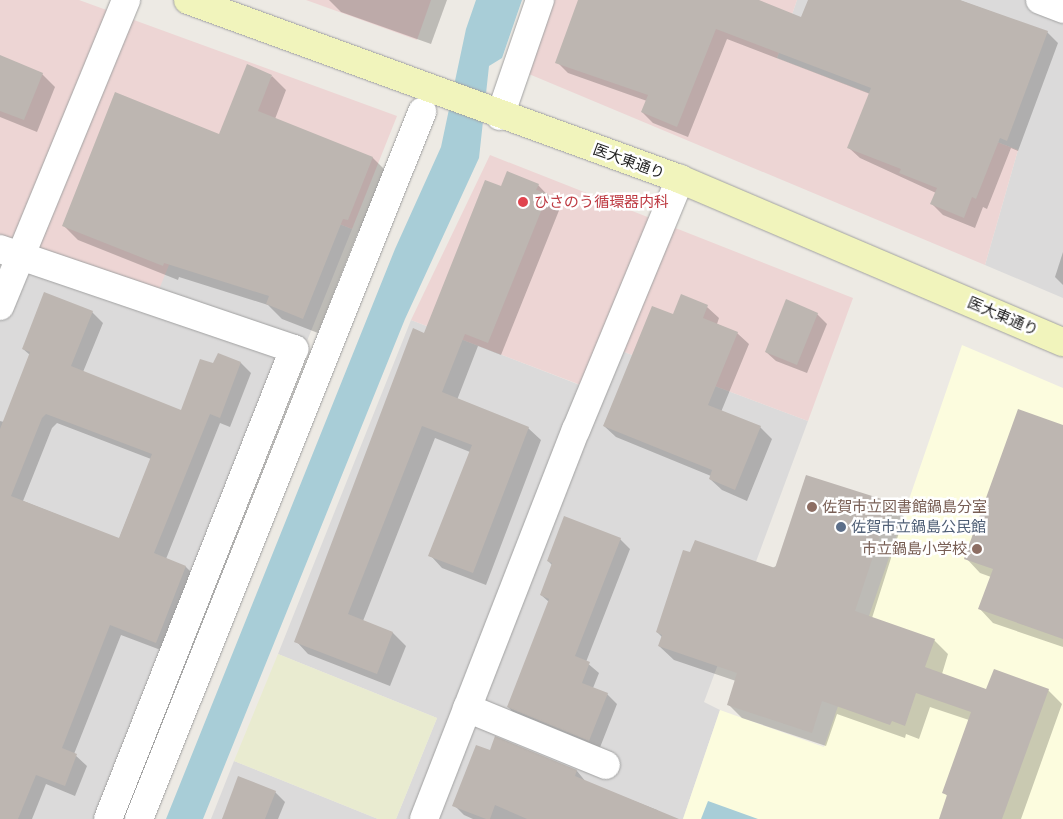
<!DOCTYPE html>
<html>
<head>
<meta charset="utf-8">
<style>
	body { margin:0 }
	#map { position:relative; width:1063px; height:819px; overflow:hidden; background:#edeae4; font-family:Montserrat,"Noto Sans JP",sans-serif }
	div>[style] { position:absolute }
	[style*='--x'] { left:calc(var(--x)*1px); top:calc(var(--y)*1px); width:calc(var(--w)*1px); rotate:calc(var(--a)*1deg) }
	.residential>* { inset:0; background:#dbdada }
	.commercial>* { inset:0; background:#edd5d4 }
	.education>* { inset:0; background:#fcfcde }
	.farmland>* { inset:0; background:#e9ebd0 }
	.water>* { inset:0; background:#a8cdd7 }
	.shadow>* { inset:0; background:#0003 }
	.building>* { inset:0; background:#bdb6b1 }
	.roads { filter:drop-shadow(0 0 1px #a1a1a1) drop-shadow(0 0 1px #a1a1a1) }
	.street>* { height:28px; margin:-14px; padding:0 14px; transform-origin:14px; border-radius:14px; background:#fff }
	.secondary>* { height:28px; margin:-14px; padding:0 14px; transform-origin:14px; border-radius:14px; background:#f1f4bc }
	.dots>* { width:14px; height:14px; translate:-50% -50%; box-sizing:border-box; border:2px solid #fff; border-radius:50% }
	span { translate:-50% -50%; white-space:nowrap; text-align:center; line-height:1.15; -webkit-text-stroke:5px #fff; paint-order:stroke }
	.street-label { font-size:15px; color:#1d1d1d }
	.health-label { font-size:15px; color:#be3a42 }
	.left { translate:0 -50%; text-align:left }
	.education-label { font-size:15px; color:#785e54 }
	.right { translate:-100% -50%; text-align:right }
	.service-label { font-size:15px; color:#4e5e75 }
</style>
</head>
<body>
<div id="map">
	<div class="residential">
		<div style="clip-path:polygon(797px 0,1063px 0,1063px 298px,985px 265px,1018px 150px,777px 58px)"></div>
		<div style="clip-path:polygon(235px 183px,352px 229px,115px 819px,0 819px,0 237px,188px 218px)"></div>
		<div style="clip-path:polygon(411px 320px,585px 387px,603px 344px,808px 421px,704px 702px,720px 710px,683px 819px,396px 819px,437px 718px,278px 654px)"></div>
		<div style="clip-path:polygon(234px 761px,378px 819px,211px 819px)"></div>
	</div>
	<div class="commercial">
		<div style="clip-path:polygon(0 0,79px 0,397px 116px,352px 229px,235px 183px,188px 218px,158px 292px,0 237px)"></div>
		<div style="clip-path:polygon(306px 0,431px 0,417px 40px)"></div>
		<div style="clip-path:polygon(527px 0,797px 0,777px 58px,1018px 150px,985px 265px,505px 64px)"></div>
		<div style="clip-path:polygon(490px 155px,853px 298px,808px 421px,603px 344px,586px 387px,411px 320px)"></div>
	</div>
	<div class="education">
		<div style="clip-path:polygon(962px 345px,1063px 388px,1063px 819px,683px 819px,720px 710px,824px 747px)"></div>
	</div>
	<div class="farmland">
		<div style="clip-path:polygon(278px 654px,437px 718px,396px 819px,378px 819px,234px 761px)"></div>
	</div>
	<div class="water">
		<div style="clip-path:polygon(476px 0,522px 0,502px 58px,489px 66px,479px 158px,405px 319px,203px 819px,166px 819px,395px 249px,441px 147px,466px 29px)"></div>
		<div style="clip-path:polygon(708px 801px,758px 819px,701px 819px)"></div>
	</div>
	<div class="shadow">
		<div style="clip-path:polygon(329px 0,447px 0,431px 44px,341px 12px)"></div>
		<div style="clip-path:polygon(579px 0,756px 0,801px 19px,809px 0,959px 0,1047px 32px,1058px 43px,1018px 151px,1011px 148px,987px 209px,983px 207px,975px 228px,943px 215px,932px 204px,936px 193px,860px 158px,849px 148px,870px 94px,727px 39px,688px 137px,653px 123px,642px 112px,647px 101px,568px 73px,557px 62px)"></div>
		<div style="clip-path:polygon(0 57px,42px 74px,55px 87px,37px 132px,0 117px)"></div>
		<div style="clip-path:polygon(272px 76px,286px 90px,275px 119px,373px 158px,387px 172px,363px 234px,358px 232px,318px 333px,282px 319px,268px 305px,179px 277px,178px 280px,78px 240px,64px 226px,220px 135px)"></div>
		<div style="clip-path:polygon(538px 185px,560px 208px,501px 355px,478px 346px,457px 400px,528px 428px,541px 440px,486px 585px,442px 568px,430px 555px,470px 452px,435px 438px,363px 621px,393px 633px,406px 646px,390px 686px,308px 654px,296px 641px,424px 334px,502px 188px)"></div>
		<div style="clip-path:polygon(1063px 252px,1063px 285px,1055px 277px)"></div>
		<div style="clip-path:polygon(707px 307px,719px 318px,717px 324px,737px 333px,749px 344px,721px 412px,760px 427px,772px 439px,747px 501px,722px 490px,710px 479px,711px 476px,616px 437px,604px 426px,674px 316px)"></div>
		<div style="clip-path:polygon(evenodd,92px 312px,103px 323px,83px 372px,181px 411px,214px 365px,241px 363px,251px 373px,230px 427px,220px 423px,166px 559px,186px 567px,196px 577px,166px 652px,121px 635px,74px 754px,87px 766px,75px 796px,46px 784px,32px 819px,0 819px,0 421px,4px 422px,30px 355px,23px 349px,92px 312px,57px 423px,151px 459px,119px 539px,23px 501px,52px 428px,57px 423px)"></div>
		<div style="clip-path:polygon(817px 314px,827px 324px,807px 373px,776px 361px,766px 352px)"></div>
		<div style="clip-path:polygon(1063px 426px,1063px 647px,993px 623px,979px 608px,991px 577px,980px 573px,966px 558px)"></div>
		<div style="clip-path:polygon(890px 503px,904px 517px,872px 618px,934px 640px,948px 654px,942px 674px,987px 690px,1048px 690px,1062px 704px,1021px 819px,940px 819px,948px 797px,944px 792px,969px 720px,930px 707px,919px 739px,906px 734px,905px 738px,837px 714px,826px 746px,742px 718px,728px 704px,736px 681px,674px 660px,659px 646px,663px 638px,657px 632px)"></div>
		<div style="clip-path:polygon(620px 539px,630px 549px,586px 662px,599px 673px,593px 688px,607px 694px,617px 704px,599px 750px,518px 717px,508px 707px,549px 602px,541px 595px,552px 565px,548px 561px)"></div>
		<div style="clip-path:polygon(496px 738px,577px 771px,586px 782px,657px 810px,666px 819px,473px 819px,464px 815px,454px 805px,491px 752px)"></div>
		<div style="clip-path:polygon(275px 792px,285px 802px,278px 819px,222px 819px)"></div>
	</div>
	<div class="building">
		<div style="clip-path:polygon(578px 0,759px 0,801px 17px,808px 0,960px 0,1048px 31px,1007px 141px,1000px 138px,976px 199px,972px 197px,964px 218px,930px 204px,937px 188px,899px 173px,901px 169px,847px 148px,871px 88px,716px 29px,677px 127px,641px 112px,648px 95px,555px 63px)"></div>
		<div style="clip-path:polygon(0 55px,43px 73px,24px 120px,0 111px)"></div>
		<div style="clip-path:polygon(247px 64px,272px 75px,258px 111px,373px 157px,348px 220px,343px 219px,303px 319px,266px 304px,269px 296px,164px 263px,163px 266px,62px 226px,115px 92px,219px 134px)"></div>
		<div style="clip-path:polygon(507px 171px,539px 184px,536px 190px,548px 194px,488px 343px,465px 334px,442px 392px,529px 427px,473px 573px,428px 556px,472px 445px,422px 426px,348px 614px,393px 632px,377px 674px,294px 642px,413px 328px,424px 333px,485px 180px,501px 186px)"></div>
		<div style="clip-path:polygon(evenodd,44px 292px,93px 311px,71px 366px,181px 410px,200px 359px,213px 363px,218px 353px,241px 362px,220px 418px,210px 414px,154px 553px,186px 566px,156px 643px,110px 625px,62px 748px,77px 754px,65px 786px,36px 775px,18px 819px,0 819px,0 429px,30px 352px,22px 349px,44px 292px,46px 414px,152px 454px,119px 538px,11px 496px,42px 418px,46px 414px)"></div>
		<div style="clip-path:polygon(681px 294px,708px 305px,703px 318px,738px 332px,708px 405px,761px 426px,735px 490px,709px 479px,712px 470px,603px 426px,652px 306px,673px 314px)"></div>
		<div style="clip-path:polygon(786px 299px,818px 313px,797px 365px,765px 352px)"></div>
		<div style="clip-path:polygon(1018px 409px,1063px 425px,1063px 639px,978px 609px,993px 569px,964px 559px)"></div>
		<div style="clip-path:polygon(806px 475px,891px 502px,855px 611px,935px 639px,925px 667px,986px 689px,994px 669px,1049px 689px,1002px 819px,939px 819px,947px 795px,942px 793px,971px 712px,916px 693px,905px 726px,892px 721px,890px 725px,822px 701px,812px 733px,727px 705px,737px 673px,658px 646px,662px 635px,656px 632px,683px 550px,690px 552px,695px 540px,775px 568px)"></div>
		<div style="clip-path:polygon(564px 516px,621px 538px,575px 656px,590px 662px,582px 683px,608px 693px,589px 741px,507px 707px,549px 599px,540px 595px,552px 563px,547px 561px)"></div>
		<div style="clip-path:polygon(495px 736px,577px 770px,575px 776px,679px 819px,527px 819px,495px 805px,490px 819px,486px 819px,452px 806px,476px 745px,490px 750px)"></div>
		<div style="clip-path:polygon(238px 776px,276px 791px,265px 819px,222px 819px)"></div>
	</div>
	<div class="roads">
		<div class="street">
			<div style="--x:1040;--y:0;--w:25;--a:21"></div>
			<div style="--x:500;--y:116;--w:123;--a:-71"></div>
			<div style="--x:0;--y:249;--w:311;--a:18.8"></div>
			<div style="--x:294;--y:349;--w:505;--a:111.59"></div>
			<div style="--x:0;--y:306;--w:331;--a:-67.6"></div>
			<div style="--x:467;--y:708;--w:150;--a:22.3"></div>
			<div style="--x:139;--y:819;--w:762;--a:-68.18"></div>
			<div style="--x:424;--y:819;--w:418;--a:-68.7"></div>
			<div style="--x:576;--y:430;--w:272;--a:-67.5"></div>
		</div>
		<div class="secondary">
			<div style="--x:188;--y:0;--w:524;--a:19.99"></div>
			<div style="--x:680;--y:179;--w:416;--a:23.1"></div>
		</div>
	</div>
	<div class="dots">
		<div style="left:523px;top:202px;background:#e0444e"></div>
		<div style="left:812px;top:507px;background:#8d6e63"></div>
		<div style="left:841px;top:527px;background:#5c6f8a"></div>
		<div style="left:977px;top:549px;background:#8d6e63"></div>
	</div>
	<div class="street-label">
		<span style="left:629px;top:161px;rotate:20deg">医大東通り</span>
		<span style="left:1003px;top:316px;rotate:23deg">医大東通り</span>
	</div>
	<div class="health-label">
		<span class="left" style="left:534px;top:202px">ひさのう循環器内科</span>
	</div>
	<div class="education-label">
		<span class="left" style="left:822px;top:507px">佐賀市立図書館鍋島分室</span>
		<span class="right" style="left:967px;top:549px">市立鍋島小学校</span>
	</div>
	<div class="service-label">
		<span class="left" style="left:851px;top:527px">佐賀市立鍋島公民館</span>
	</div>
</div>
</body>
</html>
